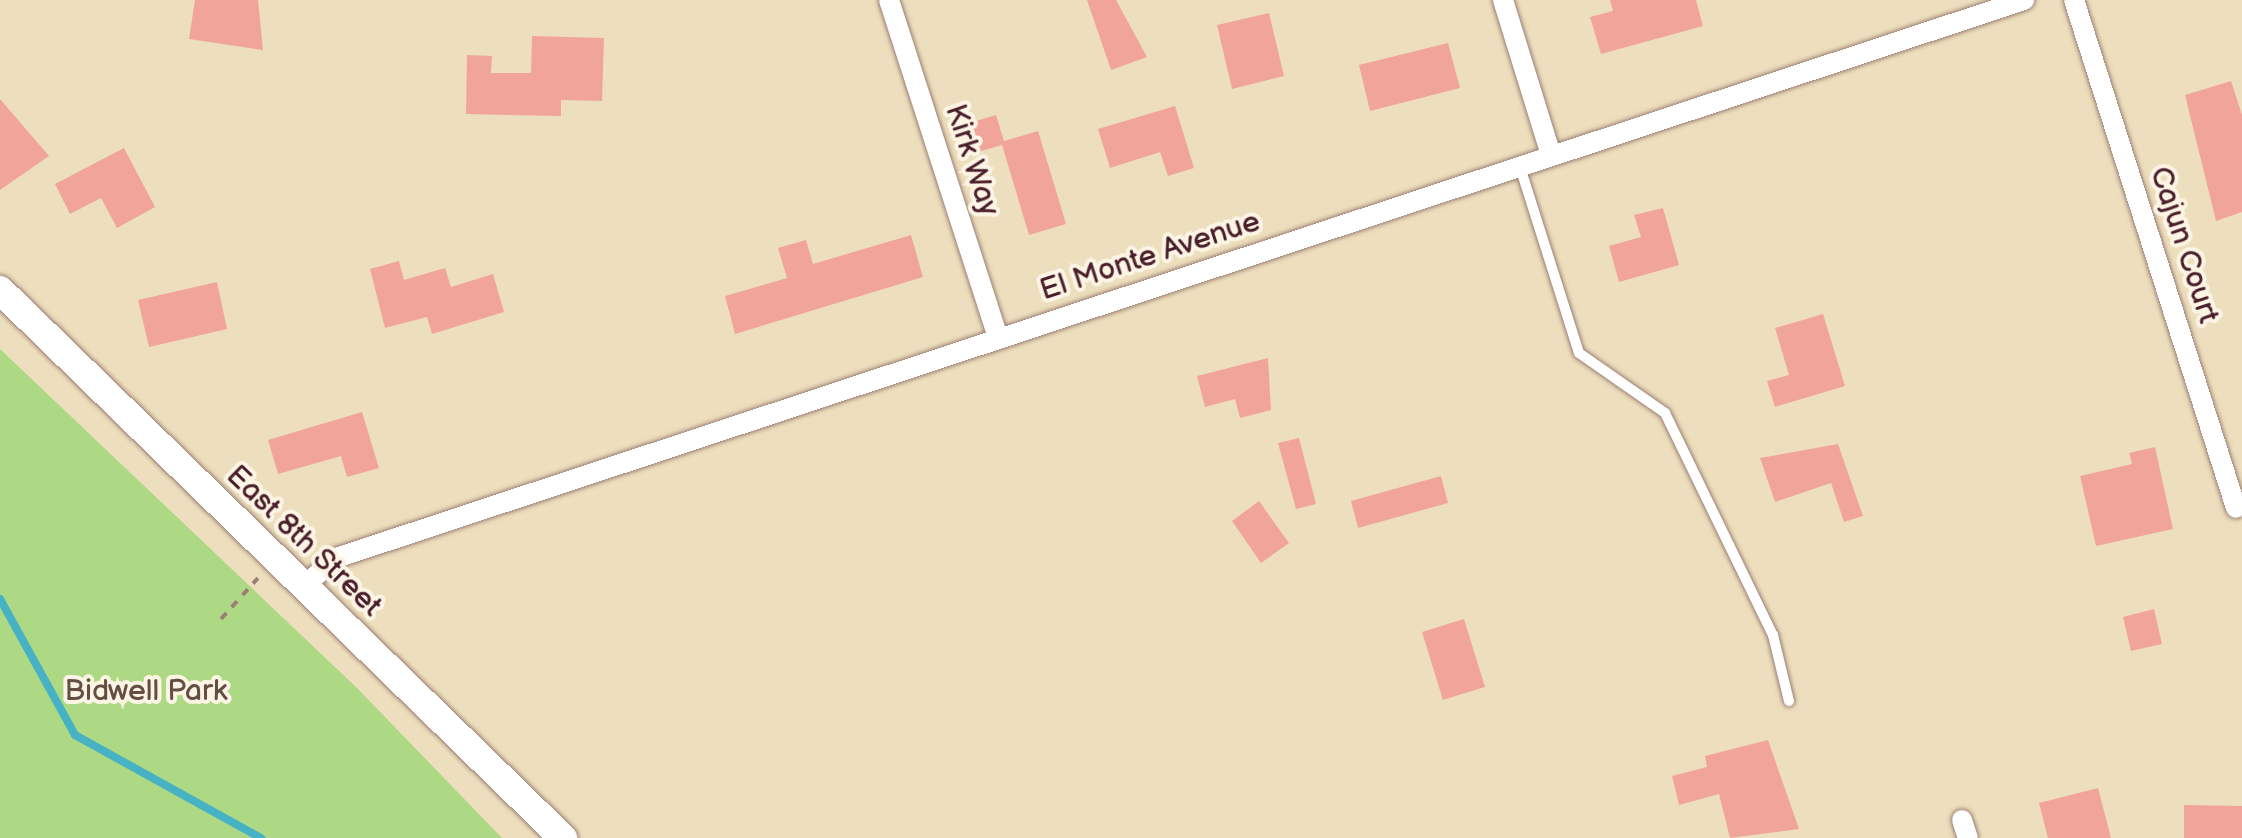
<!DOCTYPE html>
<html>
<head>
<meta charset="utf-8">
<style>
	body { margin:0 }
	#map { position:relative; width:2242px; height:838px; overflow:hidden; background:#eddfbd; font-family:"Balsamiq Sans",sans-serif }
	div>[style] { position:absolute }
	[style*='--x'] { left:calc(var(--x)*1px); top:calc(var(--y)*1px); width:calc(var(--w)*1px); rotate:calc(var(--a)*1deg) }
	.green>* { inset:0; background:#add985 }
	.stream>* { height:8px; margin:-4px; padding:0 4px; transform-origin:4px; border-radius:4px; background:#46b2c3 }
	.building>* { inset:0; background:#f1a59a }
	.path>* { height:4px; margin-top:-2px; transform-origin:0; background:repeating-linear-gradient(90deg,#9c7f74 0 8px,transparent 0 16px) }
	.roads { filter:drop-shadow(0 0 2px #9c7f74) drop-shadow(0 0 2px #9c7f74) }
	.lane>* { height:10px; margin:-5px; padding:0 5px; transform-origin:5px; border-radius:5px; background:#fff }
	.street>* { height:20px; margin:-10px; padding:0 10px; transform-origin:10px; border-radius:10px; background:#fff }
	.secondary>* { height:28px; margin:-14px; padding:0 14px; transform-origin:14px; border-radius:14px; background:#fff }
	span { translate:-50% -50%; white-space:nowrap; text-align:center; line-height:1.15; -webkit-text-stroke:8px #fcf5e5; paint-order:stroke }
	.street-label { font-size:30px; color:#4a1f2b }
	.park-label { font-size:30px; color:#634e42 }
</style>
</head>
<body>
<div id="map">
	<div class="green">
		<div style="clip-path:polygon(0 349px,357px 688px,502px 838px,0 838px)"></div>
	</div>
	<div class="stream">
		<div style="--x:0;--y:599;--w:155;--a:61.1"></div>
		<div style="--x:75;--y:735;--w:213;--a:29"></div>
	</div>
	<div class="building">
		<div style="clip-path:polygon(195px 0,258px 0,263px 50px,189px 39px)"></div>
		<div style="clip-path:polygon(1087px 0,1116px 0,1147px 57px,1111px 70px)"></div>
		<div style="clip-path:polygon(1610px 0,1696px 0,1703px 26px,1601px 54px,1590px 17px,1613px 11px)"></div>
		<div style="clip-path:polygon(1269px 13px,1284px 76px,1232px 89px,1217px 25px)"></div>
		<div style="clip-path:polygon(532px 36px,604px 38px,602px 101px,561px 100px,561px 116px,466px 114px,467px 55px,492px 56px,491px 73px,531px 73px)"></div>
		<div style="clip-path:polygon(1448px 43px,1460px 88px,1370px 111px,1359px 65px)"></div>
		<div style="clip-path:polygon(2231px 81px,2242px 115px,2242px 212px,2216px 221px,2185px 95px)"></div>
		<div style="clip-path:polygon(0 99px,49px 156px,0 190px)"></div>
		<div style="clip-path:polygon(1175px 106px,1194px 168px,1168px 176px,1160px 152px,1110px 168px,1098px 129px)"></div>
		<div style="clip-path:polygon(996px 115px,1004px 141px,1038px 131px,1066px 224px,1029px 235px,1002px 145px,975px 153px,966px 124px)"></div>
		<div style="clip-path:polygon(124px 148px,155px 207px,117px 228px,101px 198px,70px 214px,55px 184px)"></div>
		<div style="clip-path:polygon(1663px 208px,1679px 265px,1619px 282px,1609px 246px,1641px 237px,1634px 215px)"></div>
		<div style="clip-path:polygon(911px 235px,923px 277px,735px 334px,725px 296px,787px 278px,778px 248px,806px 240px,813px 264px)"></div>
		<div style="clip-path:polygon(399px 261px,404px 280px,445px 268px,451px 287px,493px 274px,504px 312px,432px 334px,427px 317px,385px 328px,370px 269px)"></div>
		<div style="clip-path:polygon(217px 282px,227px 329px,149px 347px,138px 300px)"></div>
		<div style="clip-path:polygon(1823px 314px,1845px 386px,1775px 407px,1767px 381px,1789px 375px,1775px 328px)"></div>
		<div style="clip-path:polygon(1268px 358px,1271px 410px,1240px 418px,1235px 399px,1205px 407px,1197px 376px)"></div>
		<div style="clip-path:polygon(362px 412px,379px 468px,347px 477px,341px 456px,278px 474px,268px 440px)"></div>
		<div style="clip-path:polygon(1299px 438px,1316px 504px,1296px 509px,1278px 443px)"></div>
		<div style="clip-path:polygon(1838px 444px,1863px 516px,1844px 522px,1831px 483px,1775px 502px,1760px 458px)"></div>
		<div style="clip-path:polygon(2155px 447px,2173px 529px,2096px 546px,2080px 476px,2132px 464px,2129px 453px)"></div>
		<div style="clip-path:polygon(1441px 476px,1448px 503px,1358px 528px,1351px 501px)"></div>
		<div style="clip-path:polygon(1259px 501px,1289px 543px,1261px 563px,1232px 521px)"></div>
		<div style="clip-path:polygon(2154px 609px,2162px 644px,2131px 651px,2123px 617px)"></div>
		<div style="clip-path:polygon(1464px 619px,1485px 687px,1443px 700px,1422px 632px)"></div>
		<div style="clip-path:polygon(1768px 740px,1799px 829px,1730px 838px,1719px 794px,1679px 805px,1672px 776px,1707px 767px,1705px 756px)"></div>
		<div style="clip-path:polygon(2098px 788px,2111px 838px,2048px 838px,2039px 803px)"></div>
		<div style="clip-path:polygon(2184px 805px,2242px 806px,2242px 838px,2184px 838px)"></div>
	</div>
	<div class="path">
		<div style="--x:221;--y:619;--w:55;--a:-47.9"></div>
	</div>
	<div class="roads">
		<div class="lane">
			<div style="--x:1520;--y:167;--w:195;--a:72.4"></div>
			<div style="--x:1579;--y:353;--w:105;--a:34.9"></div>
			<div style="--x:1665;--y:413;--w:247;--a:64.1"></div>
			<div style="--x:1773;--y:635;--w:68;--a:76.4"></div>
		</div>
		<div class="street">
			<div style="--x:889;--y:0;--w:355;--a:72.1"></div>
			<div style="--x:1503;--y:0;--w:162;--a:72.8"></div>
			<div style="--x:2074;--y:0;--w:533;--a:72.31"></div>
			<div style="--x:304;--y:586;--w:43;--a:-41.2"></div>
			<div style="--x:336;--y:558;--w:1778;--a:-18.29"></div>
			<div style="--x:1962;--y:820;--w:19;--a:72"></div>
		</div>
		<div class="secondary">
			<div style="--x:0;--y:290;--w:786;--a:44.23"></div>
		</div>
	</div>
	<div class="street-label">
		<span style="left:972px;top:160px;rotate:72deg">Kirk Way</span>
		<span style="left:2184px;top:245px;rotate:72deg">Cajun Court</span>
		<span style="left:1150px;top:256px;rotate:-18deg">El Monte Avenue</span>
		<span style="left:304px;top:541px;rotate:44deg">East 8th Street</span>
	</div>
	<div class="park-label">
		<span style="left:146px;top:691px">Bidwell Park</span>
	</div>
</div>
</body>
</html>
